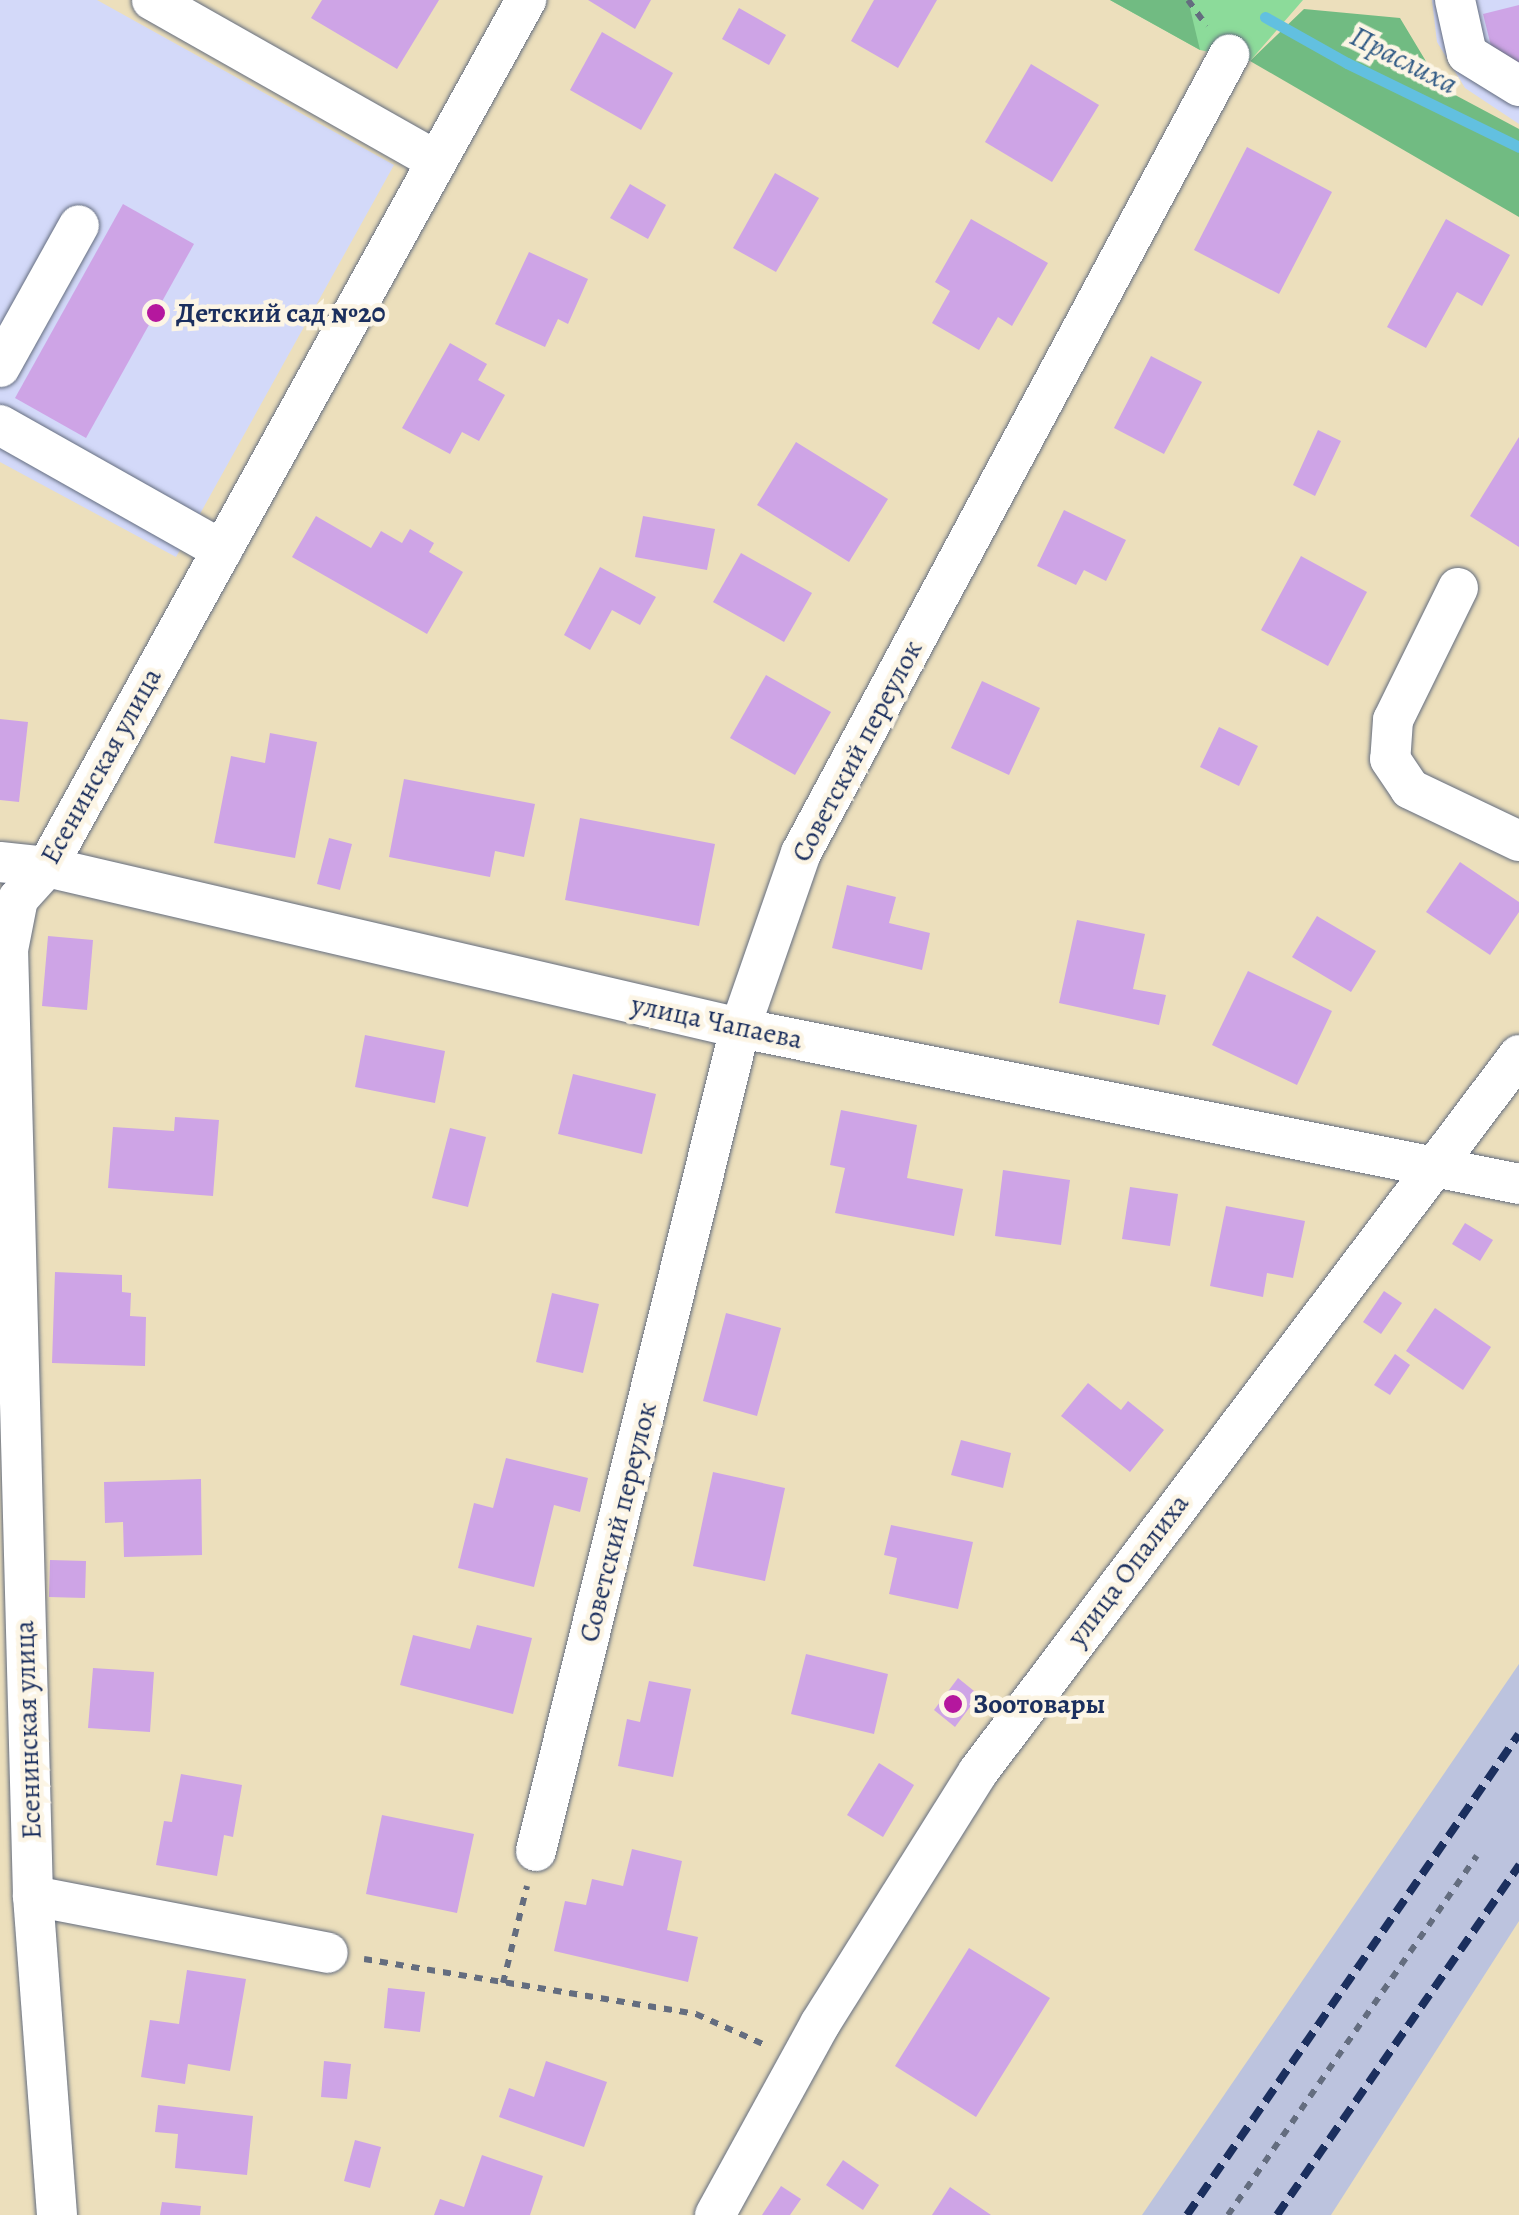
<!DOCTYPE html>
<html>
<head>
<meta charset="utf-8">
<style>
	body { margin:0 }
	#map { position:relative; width:1519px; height:2215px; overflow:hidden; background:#ecdfbc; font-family:Alegreya,serif }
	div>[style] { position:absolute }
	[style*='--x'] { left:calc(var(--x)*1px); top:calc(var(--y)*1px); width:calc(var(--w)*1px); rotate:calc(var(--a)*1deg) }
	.built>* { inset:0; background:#d3d9f9 }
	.industrial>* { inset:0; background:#bcc3de }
	.green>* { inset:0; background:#8cdb9a }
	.forest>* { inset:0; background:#71bb82 }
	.stream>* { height:11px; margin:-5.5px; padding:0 5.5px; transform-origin:5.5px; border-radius:5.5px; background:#62c0e0 }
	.building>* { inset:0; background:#cea4e6 }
	.path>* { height:6px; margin-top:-3px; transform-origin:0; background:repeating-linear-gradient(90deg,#646d7f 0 8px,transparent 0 16px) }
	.roads { filter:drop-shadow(0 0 2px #646d7f) drop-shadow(0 0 2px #646d7f) }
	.minor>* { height:40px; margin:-20px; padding:0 20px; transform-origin:20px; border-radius:20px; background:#fff }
	.rail>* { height:8px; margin-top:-4px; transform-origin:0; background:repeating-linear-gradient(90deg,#1b2f5e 0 15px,transparent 0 23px) }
	.dots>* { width:28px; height:28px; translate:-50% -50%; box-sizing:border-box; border:5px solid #fcf5e5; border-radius:50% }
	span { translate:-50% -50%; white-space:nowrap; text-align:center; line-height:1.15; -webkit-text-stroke:9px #fcf5e5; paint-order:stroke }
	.poi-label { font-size:28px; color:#1b2f5e; font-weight:700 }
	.left { translate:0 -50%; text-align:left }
	.street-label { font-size:28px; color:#1b2f5e }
	.water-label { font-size:30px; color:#305a85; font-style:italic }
</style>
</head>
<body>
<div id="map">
	<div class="built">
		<div style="clip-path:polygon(0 0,97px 0,394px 165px,176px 557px,0 462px)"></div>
		<div style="clip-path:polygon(1432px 0,1519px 0,1519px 124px,1465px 88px,1437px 42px)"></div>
	</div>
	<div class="industrial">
		<div style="clip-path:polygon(1519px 1664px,1519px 1921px,1331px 2215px,1142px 2215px)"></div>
	</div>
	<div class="green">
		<div style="clip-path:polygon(1110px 0,1303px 0,1250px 61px,1200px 50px)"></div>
	</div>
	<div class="forest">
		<div style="clip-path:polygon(1110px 0,1188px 0,1200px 50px)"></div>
		<div style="clip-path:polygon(1304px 9px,1400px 18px,1442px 88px,1519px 129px,1519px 217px,1250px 61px)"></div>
	</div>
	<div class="stream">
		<div style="--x:1265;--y:17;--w:94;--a:29.3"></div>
		<div style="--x:1347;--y:63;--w:191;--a:26"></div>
	</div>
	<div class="building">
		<div style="clip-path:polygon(322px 0,439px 0,397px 69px,311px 18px)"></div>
		<div style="clip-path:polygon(588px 0,651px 0,635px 29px)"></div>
		<div style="clip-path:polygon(874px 0,937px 0,898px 68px,851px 41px)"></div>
		<div style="clip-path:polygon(1519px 5px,1519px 63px,1491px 46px,1483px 14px)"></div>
		<div style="clip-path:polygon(739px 8px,786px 35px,769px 65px,722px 39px)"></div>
		<div style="clip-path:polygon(602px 32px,673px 73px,641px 130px,570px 90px)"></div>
		<div style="clip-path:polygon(1031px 64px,1099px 105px,1052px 182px,985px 142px)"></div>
		<div style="clip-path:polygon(1247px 147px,1332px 192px,1279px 294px,1194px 250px)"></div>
		<div style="clip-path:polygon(775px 173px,819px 198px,776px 272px,733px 248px)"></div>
		<div style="clip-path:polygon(630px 184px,666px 205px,648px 239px,610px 218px)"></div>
		<div style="clip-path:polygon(123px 204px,194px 244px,86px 438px,15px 398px)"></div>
		<div style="clip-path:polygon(971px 219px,1048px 263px,1012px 326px,998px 317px,979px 350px,932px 323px,950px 291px,935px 282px)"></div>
		<div style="clip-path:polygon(1446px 219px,1510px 255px,1482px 306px,1457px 292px,1426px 348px,1387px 327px)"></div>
		<div style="clip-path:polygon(529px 252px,588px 279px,568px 324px,558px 319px,545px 347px,495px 324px)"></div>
		<div style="clip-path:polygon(450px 343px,487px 364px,478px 380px,505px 395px,479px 441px,462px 432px,450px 454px,402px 428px)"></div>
		<div style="clip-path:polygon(1151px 356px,1202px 382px,1164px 454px,1114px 428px)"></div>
		<div style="clip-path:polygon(1318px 430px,1341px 441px,1315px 496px,1293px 485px)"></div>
		<div style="clip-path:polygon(1519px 437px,1519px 547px,1470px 516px)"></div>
		<div style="clip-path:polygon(796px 442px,888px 499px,849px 562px,757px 505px)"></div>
		<div style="clip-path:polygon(1064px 510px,1126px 540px,1106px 581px,1084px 570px,1076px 585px,1037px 566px)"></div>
		<div style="clip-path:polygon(316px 516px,371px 548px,381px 531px,402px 543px,410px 529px,434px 543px,429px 552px,463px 572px,427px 634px,292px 557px)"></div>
		<div style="clip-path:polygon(643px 516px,715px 529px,707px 570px,635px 557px)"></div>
		<div style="clip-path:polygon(741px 553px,812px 593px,784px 642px,713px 602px)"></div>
		<div style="clip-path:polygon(1301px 556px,1367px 592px,1328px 666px,1261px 630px)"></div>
		<div style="clip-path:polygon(600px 567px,656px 597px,640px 625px,612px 610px,590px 650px,564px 635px)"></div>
		<div style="clip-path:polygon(766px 675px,831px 712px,795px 775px,730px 738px)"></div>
		<div style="clip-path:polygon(982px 681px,1040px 708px,1009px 775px,951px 748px)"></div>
		<div style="clip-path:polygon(0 719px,28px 722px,19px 802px,0 800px)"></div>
		<div style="clip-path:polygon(1219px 727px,1258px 746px,1239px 786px,1200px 767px)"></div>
		<div style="clip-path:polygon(270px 733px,317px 742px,295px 858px,214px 843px,231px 756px,265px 763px)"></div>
		<div style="clip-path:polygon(404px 779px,535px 804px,524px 857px,495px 851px,490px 877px,389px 857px)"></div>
		<div style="clip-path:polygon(580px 818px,715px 844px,699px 926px,565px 900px)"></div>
		<div style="clip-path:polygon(329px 838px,352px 844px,340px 890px,317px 884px)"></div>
		<div style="clip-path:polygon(1460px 862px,1519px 902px,1519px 912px,1490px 955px,1426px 912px)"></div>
		<div style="clip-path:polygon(847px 885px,896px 897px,889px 923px,930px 933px,922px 970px,832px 948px)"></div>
		<div style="clip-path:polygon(1317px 916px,1376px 951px,1351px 992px,1292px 957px)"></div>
		<div style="clip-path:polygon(1077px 920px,1145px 934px,1133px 989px,1166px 995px,1159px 1025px,1059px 1003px)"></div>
		<div style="clip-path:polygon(48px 936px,93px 940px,87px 1010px,42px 1006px)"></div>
		<div style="clip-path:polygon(1248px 971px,1332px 1011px,1297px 1085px,1212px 1045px)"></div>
		<div style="clip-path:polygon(365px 1035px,445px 1051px,435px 1103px,355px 1087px)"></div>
		<div style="clip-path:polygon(573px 1074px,656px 1094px,642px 1154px,558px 1134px)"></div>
		<div style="clip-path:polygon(841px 1110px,917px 1125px,907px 1178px,963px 1189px,954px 1236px,835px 1213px,845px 1168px,830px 1165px)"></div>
		<div style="clip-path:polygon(175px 1117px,219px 1120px,213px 1196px,108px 1188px,113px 1127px,174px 1131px)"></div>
		<div style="clip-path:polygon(450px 1128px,486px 1137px,468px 1207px,432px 1198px)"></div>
		<div style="clip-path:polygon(1003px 1170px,1070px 1180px,1061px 1245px,995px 1236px)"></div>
		<div style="clip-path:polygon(1130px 1187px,1178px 1194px,1170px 1246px,1122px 1239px)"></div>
		<div style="clip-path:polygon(1226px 1206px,1305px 1221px,1293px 1278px,1267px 1273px,1263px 1297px,1210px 1286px)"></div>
		<div style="clip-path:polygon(1465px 1223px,1493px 1240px,1480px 1261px,1452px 1244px)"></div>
		<div style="clip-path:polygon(55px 1272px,122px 1275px,122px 1292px,131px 1293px,130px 1316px,146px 1317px,145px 1366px,52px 1363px)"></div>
		<div style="clip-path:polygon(1384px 1291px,1402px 1303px,1381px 1334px,1363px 1322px)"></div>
		<div style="clip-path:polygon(552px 1293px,599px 1304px,583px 1373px,536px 1362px)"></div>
		<div style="clip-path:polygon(1435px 1308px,1491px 1347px,1463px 1390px,1406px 1351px)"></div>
		<div style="clip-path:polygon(726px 1313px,781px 1328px,757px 1416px,703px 1401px)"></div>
		<div style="clip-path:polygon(1395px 1354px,1410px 1365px,1390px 1395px,1374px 1385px)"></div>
		<div style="clip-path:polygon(1088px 1383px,1121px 1410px,1128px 1401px,1164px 1430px,1130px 1472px,1061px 1416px)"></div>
		<div style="clip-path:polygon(961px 1440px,1011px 1453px,1003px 1488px,951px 1475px)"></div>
		<div style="clip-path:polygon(506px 1458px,588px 1478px,580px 1512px,554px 1505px,534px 1587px,458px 1568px,474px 1503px,493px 1508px)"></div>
		<div style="clip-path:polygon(713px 1472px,785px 1488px,765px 1581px,693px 1566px)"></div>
		<div style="clip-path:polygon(201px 1479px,202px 1555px,124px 1557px,123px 1522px,105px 1523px,104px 1482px)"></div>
		<div style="clip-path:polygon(891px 1525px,973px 1542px,958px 1609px,889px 1594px,897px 1558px,884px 1555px)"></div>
		<div style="clip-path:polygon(50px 1560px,86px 1561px,85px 1598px,49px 1597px)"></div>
		<div style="clip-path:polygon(477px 1625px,532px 1638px,513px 1714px,400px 1685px,413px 1635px,470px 1649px)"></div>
		<div style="clip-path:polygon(806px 1654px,888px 1674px,874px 1734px,791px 1714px)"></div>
		<div style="clip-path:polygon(93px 1668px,154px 1672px,150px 1732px,88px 1728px)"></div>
		<div style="clip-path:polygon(958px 1678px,979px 1695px,955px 1727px,934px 1710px)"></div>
		<div style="clip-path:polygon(649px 1681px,691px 1689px,673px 1777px,618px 1766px,627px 1719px,640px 1722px)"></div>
		<div style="clip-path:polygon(879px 1763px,914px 1785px,883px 1837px,847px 1815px)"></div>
		<div style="clip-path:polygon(181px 1774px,242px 1785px,233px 1837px,224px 1835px,217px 1876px,156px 1865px,164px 1821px,172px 1822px)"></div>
		<div style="clip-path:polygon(382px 1815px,474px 1834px,457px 1913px,366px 1894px)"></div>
		<div style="clip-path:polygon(632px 1849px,682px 1861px,667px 1930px,698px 1937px,688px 1982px,554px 1951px,565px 1901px,586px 1905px,592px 1879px,623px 1886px)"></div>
		<div style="clip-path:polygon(969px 1948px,1050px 1998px,976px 2117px,895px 2066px)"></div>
		<div style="clip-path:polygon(187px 1970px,246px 1979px,230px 2071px,188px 2064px,185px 2084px,141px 2077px,150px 2020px,179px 2024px)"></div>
		<div style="clip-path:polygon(388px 1988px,425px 1992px,420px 2032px,384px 2028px)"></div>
		<div style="clip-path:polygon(324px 2061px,351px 2064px,347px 2099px,321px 2097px)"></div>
		<div style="clip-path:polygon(546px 2061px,607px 2082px,584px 2147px,499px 2117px,509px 2088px,534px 2097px)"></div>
		<div style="clip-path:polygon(158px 2105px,253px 2116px,247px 2175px,175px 2168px,178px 2134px,155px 2132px)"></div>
		<div style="clip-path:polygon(355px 2140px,381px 2147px,370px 2188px,344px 2181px)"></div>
		<div style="clip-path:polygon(482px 2155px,543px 2176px,530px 2215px,434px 2215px,440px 2199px,464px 2207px)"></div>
		<div style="clip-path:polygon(843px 2160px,879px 2185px,863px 2210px,826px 2185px)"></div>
		<div style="clip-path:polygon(781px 2186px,801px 2199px,790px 2215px,762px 2215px)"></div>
		<div style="clip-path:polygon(950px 2187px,991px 2215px,932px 2215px)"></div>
		<div style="clip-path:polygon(162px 2202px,201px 2206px,200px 2215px,160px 2215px)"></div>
	</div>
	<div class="path">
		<div style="--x:1188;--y:0;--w:32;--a:54"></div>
		<div style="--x:364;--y:1959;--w:337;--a:9.4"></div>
		<div style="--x:696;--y:2014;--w:76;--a:24.2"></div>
		<div style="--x:503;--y:1983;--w:100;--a:-76.1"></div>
		<div style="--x:1228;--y:2215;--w:437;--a:-55.3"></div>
	</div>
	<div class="roads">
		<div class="minor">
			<div style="--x:152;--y:0;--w:327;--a:29.5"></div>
			<div style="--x:1455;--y:0;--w:55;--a:77.5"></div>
			<div style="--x:1467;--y:54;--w:61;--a:31.6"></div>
			<div style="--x:0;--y:367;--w:162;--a:-60.9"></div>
			<div style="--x:0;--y:425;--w:255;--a:29.4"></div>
			<div style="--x:1458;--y:588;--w:147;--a:116.2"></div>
			<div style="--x:1393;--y:720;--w:39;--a:94"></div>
			<div style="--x:1390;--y:759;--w:36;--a:56"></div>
			<div style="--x:1410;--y:789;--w:121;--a:25.5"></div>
			<div style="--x:0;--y:862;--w:47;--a:6.1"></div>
			<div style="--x:47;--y:867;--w:711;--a:13.08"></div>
			<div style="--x:740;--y:1028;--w:794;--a:11.32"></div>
			<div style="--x:536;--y:1851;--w:848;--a:-76.08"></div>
			<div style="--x:740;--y:1028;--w:185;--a:-70.8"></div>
			<div style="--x:801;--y:853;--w:906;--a:-61.79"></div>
			<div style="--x:33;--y:1896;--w:300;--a:10.9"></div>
			<div style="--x:57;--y:2215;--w:320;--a:-94.3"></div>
			<div style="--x:33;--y:1896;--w:946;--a:-91.51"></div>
			<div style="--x:8;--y:950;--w:52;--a:-78.9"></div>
			<div style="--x:18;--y:899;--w:43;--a:-47.8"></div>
			<div style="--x:47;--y:867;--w:991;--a:-61.08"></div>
			<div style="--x:715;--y:2215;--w:218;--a:-61.2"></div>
			<div style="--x:820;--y:2024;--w:297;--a:-57.9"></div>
			<div style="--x:978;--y:1772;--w:898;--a:-52.96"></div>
		</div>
	</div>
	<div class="rail">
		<div style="--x:1187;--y:2215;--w:584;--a:-55.39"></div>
		<div style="--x:1277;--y:2215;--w:426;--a:-55.3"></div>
	</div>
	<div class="dots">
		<div style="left:156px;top:313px;background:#b5179e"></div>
		<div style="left:953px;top:1704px;background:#b5179e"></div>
	</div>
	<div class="poi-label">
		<span class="left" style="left:176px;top:313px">Детский сад №20</span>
		<span class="left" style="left:973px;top:1704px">Зоотовары</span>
	</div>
	<div class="street-label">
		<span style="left:857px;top:751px;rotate:-62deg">Советский переулок</span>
		<span style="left:101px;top:766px;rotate:-61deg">Есенинская улица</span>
		<span style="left:717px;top:1022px;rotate:12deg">улица Чапаева</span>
		<span style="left:618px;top:1522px;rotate:-76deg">Советский переулок</span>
		<span style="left:1128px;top:1570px;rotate:-53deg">улица Опалиха</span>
		<span style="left:28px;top:1730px;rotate:-92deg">Есенинская улица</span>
	</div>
	<div class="water-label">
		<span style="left:1404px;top:60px;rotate:27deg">Праслиха</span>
	</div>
</div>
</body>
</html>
